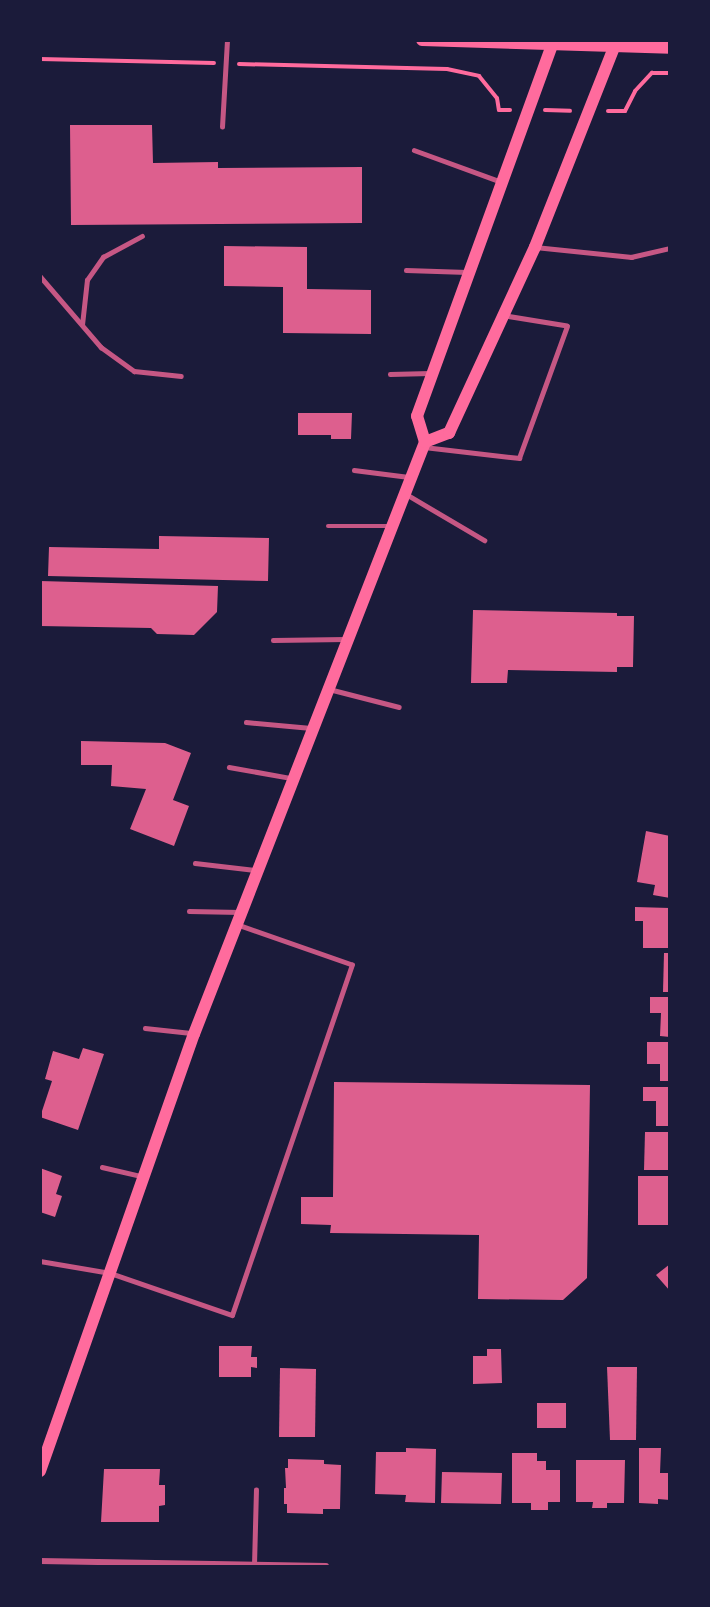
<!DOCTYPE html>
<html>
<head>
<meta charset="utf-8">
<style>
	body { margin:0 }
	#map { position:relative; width:710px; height:1607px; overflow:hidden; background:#1b1b3a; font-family:Jost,sans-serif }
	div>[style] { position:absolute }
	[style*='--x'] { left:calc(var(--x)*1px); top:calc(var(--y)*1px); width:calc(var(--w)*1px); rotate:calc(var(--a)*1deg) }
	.building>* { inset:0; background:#dd5f8e }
	.path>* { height:4px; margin:-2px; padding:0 2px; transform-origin:2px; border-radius:2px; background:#ff6b9d }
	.service>* { height:4.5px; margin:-2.25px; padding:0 2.25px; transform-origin:2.25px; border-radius:2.25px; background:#c65784 }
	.minor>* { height:6px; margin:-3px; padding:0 3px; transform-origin:3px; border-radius:3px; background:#c65784 }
	.secondary>* { height:12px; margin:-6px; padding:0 6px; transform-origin:6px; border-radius:6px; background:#ff6b9d }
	span { translate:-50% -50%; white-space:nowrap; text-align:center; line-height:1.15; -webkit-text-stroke:4.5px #1b1b3a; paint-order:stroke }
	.frame { position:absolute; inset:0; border:42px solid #1b1b3a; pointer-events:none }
</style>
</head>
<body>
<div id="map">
	<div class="building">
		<div style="clip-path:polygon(70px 125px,152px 125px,153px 163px,218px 162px,218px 168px,362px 167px,362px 223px,71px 225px)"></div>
		<div style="clip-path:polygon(224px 246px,307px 247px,307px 289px,371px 290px,371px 334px,283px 333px,283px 287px,224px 286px)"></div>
		<div style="clip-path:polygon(298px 413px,352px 413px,351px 439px,331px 439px,331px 435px,298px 435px)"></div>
		<div style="clip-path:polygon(159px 536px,269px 538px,268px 581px,48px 576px,49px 547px,159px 549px)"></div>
		<div style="clip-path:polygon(40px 581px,218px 586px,217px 612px,194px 635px,157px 634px,151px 628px,40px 626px)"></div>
		<div style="clip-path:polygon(473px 610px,617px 613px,617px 616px,634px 616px,633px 667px,617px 667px,617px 672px,508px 670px,507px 683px,471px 683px)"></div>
		<div style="clip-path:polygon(81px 741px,165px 743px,191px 753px,173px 800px,189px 806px,174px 846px,130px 829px,146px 789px,111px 786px,112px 765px,81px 765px)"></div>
		<div style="clip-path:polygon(646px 831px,670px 836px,670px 898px,653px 895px,655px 885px,637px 882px)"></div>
		<div style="clip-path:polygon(635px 907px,670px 908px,670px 948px,643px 948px,643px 921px,635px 921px)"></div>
		<div style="clip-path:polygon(664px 953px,670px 953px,670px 992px,663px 992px)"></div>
		<div style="clip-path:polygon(650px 997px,670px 997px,670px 1037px,660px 1036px,661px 1013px,650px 1013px)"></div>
		<div style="clip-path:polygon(647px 1042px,670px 1042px,670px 1081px,660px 1081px,660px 1064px,647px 1064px)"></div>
		<div style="clip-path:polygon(83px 1048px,104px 1054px,78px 1130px,40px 1117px,52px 1081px,45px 1079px,53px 1051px,79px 1059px)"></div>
		<div style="clip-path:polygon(334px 1082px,590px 1085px,587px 1278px,563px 1300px,478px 1299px,479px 1235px,330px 1233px,331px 1225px,301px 1224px,301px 1197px,333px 1197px)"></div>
		<div style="clip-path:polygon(643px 1087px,670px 1087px,670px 1126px,656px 1126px,656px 1101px,643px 1101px)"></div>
		<div style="clip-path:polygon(645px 1132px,670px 1132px,670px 1170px,644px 1170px)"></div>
		<div style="clip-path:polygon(40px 1168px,62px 1176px,56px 1194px,62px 1196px,55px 1217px,40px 1212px)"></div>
		<div style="clip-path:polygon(638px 1176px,670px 1176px,670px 1225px,638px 1225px)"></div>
		<div style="clip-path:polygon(670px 1264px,670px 1291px,656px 1275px)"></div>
		<div style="clip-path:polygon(219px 1346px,252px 1346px,251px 1357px,257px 1357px,257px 1368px,251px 1367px,251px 1377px,219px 1377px)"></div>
		<div style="clip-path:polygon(487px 1349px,501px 1349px,502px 1383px,473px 1384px,473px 1356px,487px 1356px)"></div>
		<div style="clip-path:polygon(607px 1367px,637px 1367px,636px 1440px,610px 1440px)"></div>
		<div style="clip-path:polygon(280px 1368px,316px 1369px,315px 1437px,279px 1437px)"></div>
		<div style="clip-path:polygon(537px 1403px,566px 1403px,566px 1428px,537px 1428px)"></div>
		<div style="clip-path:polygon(406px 1448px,436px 1449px,435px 1503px,405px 1502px,406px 1495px,375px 1494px,376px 1452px,406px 1452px)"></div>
		<div style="clip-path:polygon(639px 1448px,661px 1448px,660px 1473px,670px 1473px,670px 1500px,658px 1499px,658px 1504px,639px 1503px)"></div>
		<div style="clip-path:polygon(512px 1453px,537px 1453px,537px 1461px,546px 1461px,546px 1470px,560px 1470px,560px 1502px,548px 1502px,548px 1510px,531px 1510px,531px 1503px,512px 1503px)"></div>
		<div style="clip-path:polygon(288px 1459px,324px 1460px,324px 1464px,341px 1465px,340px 1509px,323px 1509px,323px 1514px,287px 1513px,287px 1504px,284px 1504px,284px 1488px,286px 1488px,285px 1468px,288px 1468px)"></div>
		<div style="clip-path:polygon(576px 1460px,625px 1460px,624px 1503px,607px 1503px,607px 1508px,592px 1508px,593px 1502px,576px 1502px)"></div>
		<div style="clip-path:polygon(104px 1469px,160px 1469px,159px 1485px,165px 1485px,165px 1505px,159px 1506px,159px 1522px,101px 1522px)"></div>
		<div style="clip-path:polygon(442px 1472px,502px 1473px,501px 1504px,441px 1503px)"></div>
	</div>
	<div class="path">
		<div style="--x:40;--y:59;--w:174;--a:1.3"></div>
		<div style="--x:239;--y:64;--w:208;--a:1.4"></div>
		<div style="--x:447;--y:69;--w:33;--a:12"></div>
		<div style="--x:479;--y:76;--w:28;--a:51"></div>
		<div style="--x:497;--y:98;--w:12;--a:81"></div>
		<div style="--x:499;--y:110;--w:11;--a:0"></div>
		<div style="--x:545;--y:110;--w:25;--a:2"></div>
		<div style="--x:608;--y:111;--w:17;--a:0"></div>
		<div style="--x:625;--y:111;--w:22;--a:-63"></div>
		<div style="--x:635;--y:91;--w:25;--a:-47"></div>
		<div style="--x:652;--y:73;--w:18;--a:0"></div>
	</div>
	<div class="service">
		<div style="--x:222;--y:127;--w:87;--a:-86.7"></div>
		<div style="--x:414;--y:150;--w:94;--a:20"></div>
		<div style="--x:535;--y:247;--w:97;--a:5.9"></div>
		<div style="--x:631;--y:257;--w:40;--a:-13"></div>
		<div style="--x:406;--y:270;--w:61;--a:1.9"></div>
		<div style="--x:40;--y:276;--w:94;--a:49.3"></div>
		<div style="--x:101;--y:347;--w:41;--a:36"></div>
		<div style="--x:134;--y:371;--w:47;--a:6.1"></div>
		<div style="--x:82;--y:325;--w:45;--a:-83.7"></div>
		<div style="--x:87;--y:280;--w:28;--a:-55"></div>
		<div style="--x:103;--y:257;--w:44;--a:-28.3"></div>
		<div style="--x:390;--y:374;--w:40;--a:-1.4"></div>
		<div style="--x:424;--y:447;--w:96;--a:6.6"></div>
		<div style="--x:519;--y:458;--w:140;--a:-70"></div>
		<div style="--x:567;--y:326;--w:63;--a:-170.8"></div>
		<div style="--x:354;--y:470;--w:55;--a:7.3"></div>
		<div style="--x:406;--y:494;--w:91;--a:30.5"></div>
		<div style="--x:328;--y:526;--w:63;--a:0"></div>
		<div style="--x:273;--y:640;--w:72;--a:-0.8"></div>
		<div style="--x:329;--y:689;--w:72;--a:14.4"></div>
		<div style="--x:246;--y:722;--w:65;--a:5.3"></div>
		<div style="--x:229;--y:767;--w:63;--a:10.1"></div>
		<div style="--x:195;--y:863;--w:60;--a:6.7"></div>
		<div style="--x:189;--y:911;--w:51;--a:1.1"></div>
		<div style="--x:145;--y:1028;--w:46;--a:6.2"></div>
		<div style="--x:102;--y:1167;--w:40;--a:13"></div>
		<div style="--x:40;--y:1261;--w:71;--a:9.7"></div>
		<div style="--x:110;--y:1273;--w:129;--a:19"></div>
		<div style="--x:232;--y:1315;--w:370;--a:-71.1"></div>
		<div style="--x:352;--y:965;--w:121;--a:-160.7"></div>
		<div style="--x:254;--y:1565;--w:75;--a:-88.5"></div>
	</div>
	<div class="minor">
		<div style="--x:40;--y:1561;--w:286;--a:1"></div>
	</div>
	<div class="secondary">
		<div style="--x:422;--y:40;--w:248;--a:1.8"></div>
		<div style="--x:425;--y:442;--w:26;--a:-21"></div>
		<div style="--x:449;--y:433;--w:205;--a:-65.2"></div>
		<div style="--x:535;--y:247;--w:223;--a:-68.4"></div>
		<div style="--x:40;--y:1471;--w:463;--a:-70.6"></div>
		<div style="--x:194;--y:1034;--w:635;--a:-68.68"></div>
		<div style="--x:425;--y:442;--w:27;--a:-107"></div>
		<div style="--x:417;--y:416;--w:400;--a:-70"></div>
	</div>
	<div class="frame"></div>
</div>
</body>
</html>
